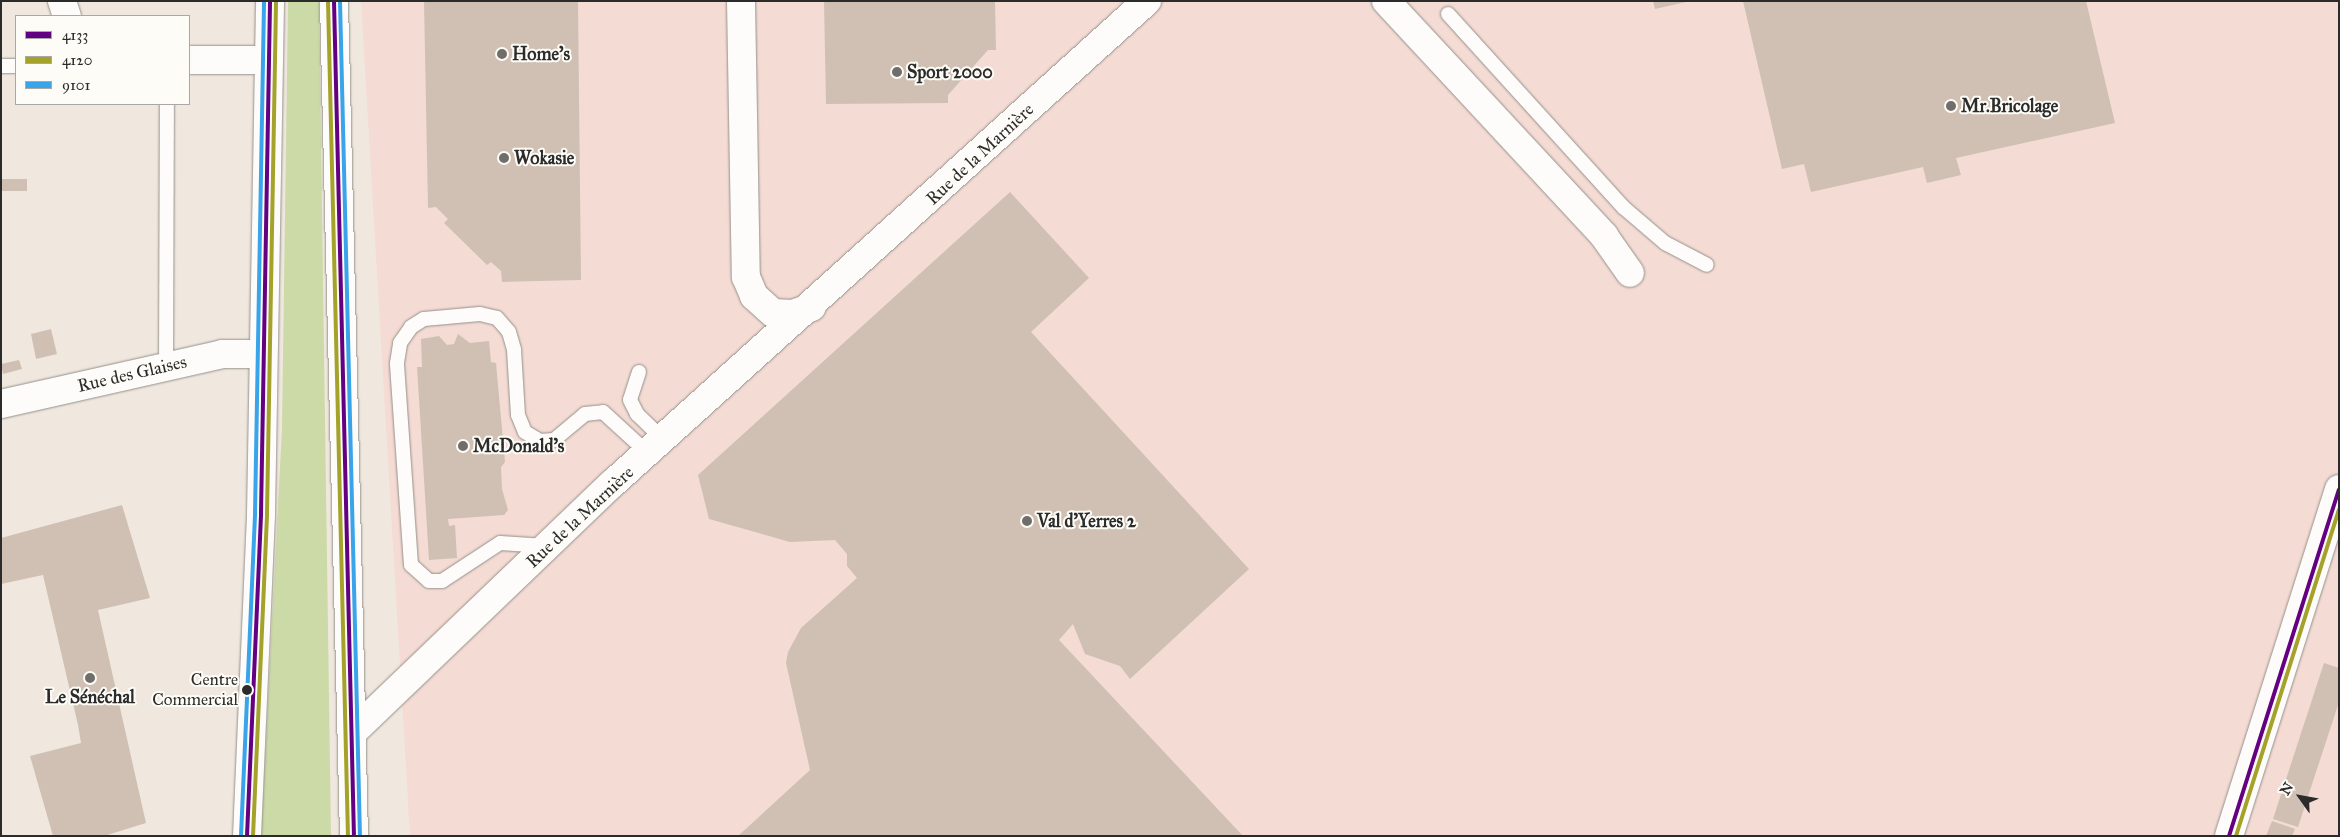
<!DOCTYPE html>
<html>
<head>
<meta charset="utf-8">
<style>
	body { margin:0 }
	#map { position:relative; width:2340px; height:837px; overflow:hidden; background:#f0e8df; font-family:"IM FELL Great Primer",serif }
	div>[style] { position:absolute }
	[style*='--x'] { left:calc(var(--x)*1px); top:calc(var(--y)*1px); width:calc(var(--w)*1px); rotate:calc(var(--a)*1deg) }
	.built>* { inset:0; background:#f4dbd3 }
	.green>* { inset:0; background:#cbdaa6 }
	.building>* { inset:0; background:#cfc0b3 }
	.roads { filter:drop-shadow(0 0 1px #94908b) drop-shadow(0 0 1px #94908b) }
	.lane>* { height:14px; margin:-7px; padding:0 7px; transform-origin:7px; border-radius:7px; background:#fdfcfa }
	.street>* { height:28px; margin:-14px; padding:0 14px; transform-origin:14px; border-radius:14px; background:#fdfcfa }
	.secondary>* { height:28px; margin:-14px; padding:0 14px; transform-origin:14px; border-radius:14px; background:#fdfcfa }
	.bus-1>* { height:4px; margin:-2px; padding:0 2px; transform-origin:2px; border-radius:2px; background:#640082 }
	.bus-2>* { height:4px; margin:-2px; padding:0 2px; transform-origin:2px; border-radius:2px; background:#a4a22a }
	.bus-3>* { height:4px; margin:-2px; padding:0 2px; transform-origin:2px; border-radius:2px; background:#39a4ea }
	.dots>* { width:14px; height:14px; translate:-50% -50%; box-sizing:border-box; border:2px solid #fdfcf7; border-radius:50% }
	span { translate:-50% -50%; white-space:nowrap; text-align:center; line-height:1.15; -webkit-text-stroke:4px #fdfcf7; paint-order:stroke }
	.bus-label { font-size:17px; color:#2b2b2b }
	.right { translate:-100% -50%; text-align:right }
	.poi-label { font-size:18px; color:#2b2b2b; font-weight:700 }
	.left { translate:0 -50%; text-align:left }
	.street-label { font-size:18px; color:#2b2b2b }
	.frame { position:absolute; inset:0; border:2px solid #2b2b2b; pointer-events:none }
	.legend { position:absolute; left:15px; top:15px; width:175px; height:90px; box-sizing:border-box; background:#fdfcf7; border:1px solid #a9a8a5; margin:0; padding:6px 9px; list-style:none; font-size:15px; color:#2b2b2b }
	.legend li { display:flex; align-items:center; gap:10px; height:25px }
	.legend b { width:25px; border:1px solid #a9a8a5 }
	.north { position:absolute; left:2275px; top:772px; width:50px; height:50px; -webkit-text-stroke:4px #fdfcf7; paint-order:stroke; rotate:302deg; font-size:14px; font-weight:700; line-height:20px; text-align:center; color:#2b2b2b }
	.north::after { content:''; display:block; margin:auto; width:18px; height:22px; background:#2b2b2b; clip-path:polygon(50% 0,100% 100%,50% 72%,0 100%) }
</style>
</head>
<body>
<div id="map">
	<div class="built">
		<div style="clip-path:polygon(361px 1px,2339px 1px,2339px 836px,410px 836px)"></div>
	</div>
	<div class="green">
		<div style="clip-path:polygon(288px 1px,319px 1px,331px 836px,261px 836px,282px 428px)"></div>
	</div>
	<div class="building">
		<div style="clip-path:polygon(424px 1px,578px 1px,581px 280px,502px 282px,501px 271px,491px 262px,487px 265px,444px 223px,448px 219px,436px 207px,428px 208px)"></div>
		<div style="clip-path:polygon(824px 1px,995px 1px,996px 50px,988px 50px,948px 95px,948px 103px,826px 104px)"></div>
		<div style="clip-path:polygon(1653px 1px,1685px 1px,1686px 2px,1655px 9px)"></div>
		<div style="clip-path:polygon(1743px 1px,2086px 1px,2115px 123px,1956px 158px,1961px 175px,1927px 183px,1923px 167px,1811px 192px,1804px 164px,1782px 169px)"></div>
		<div style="clip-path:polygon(2px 179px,27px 179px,27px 191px,2px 191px)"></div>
		<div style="clip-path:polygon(1010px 192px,1089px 278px,1031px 332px,1249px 569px,1130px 679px,1120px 666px,1085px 654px,1073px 624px,1059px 640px,1243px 836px,738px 836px,810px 770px,786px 663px,788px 652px,801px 628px,857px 578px,847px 566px,847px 554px,835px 540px,790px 542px,709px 519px,698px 475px)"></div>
		<div style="clip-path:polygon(51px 329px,57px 354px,36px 359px,31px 334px)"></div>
		<div style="clip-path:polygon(458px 334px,470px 343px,489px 341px,491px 362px,496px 363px,505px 462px,501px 467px,502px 489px,508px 510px,504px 515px,448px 519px,449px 526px,455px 525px,457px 558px,429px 560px,417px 367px,422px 367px,421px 339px,439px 336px,447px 345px,454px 344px)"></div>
		<div style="clip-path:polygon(19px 360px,22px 369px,3px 374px,1px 364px)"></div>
		<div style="clip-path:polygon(122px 505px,150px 598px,98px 610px,146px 823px,104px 836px,53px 836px,30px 756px,81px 743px,78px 725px,43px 575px,1px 584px,1px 538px)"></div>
		<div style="clip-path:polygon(2324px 663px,2339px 668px,2339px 702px,2298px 827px,2273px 819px)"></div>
		<div style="clip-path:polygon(2272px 821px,2295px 829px,2292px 836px,2266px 836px)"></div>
	</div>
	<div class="roads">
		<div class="lane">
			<div style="--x:1448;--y:14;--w:261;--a:47.8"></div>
			<div style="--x:1623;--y:207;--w:55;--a:40.6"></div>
			<div style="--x:1665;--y:243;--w:47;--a:27.6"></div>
			<div style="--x:1;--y:66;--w:15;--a:0"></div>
			<div style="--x:166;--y:366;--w:262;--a:-89.8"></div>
			<div style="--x:639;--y:372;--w:29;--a:108"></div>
			<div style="--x:630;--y:400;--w:16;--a:63"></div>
			<div style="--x:637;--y:414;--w:39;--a:44"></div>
			<div style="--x:546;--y:546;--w:46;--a:-176.3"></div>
			<div style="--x:500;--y:543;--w:69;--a:146.8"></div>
			<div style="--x:442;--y:581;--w:13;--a:180"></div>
			<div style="--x:429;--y:581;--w:24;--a:-138"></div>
			<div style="--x:411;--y:565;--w:202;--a:-94"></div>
			<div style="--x:397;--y:363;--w:20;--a:-81"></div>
			<div style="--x:400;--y:343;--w:19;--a:-55"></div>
			<div style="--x:411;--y:327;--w:15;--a:-32"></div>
			<div style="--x:424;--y:319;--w:56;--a:-5.1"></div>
			<div style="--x:480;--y:314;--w:17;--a:13"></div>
			<div style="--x:497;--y:318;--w:18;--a:49"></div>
			<div style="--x:509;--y:332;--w:19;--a:74"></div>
			<div style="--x:514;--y:350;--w:65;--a:86.5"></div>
			<div style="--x:518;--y:415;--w:18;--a:68"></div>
			<div style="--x:525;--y:432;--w:17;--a:31"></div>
			<div style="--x:540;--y:441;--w:14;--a:-4"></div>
			<div style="--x:554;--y:440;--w:40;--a:-40"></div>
			<div style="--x:585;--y:414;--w:18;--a:-6"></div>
			<div style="--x:603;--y:412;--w:62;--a:42.4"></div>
		</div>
		<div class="street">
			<div style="--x:62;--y:1;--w:16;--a:72"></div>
			<div style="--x:741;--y:1;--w:276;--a:89"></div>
			<div style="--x:746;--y:277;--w:21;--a:67"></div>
			<div style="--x:754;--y:296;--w:25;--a:42"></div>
			<div style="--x:773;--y:313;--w:20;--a:3"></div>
			<div style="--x:793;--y:314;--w:20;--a:-20"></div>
			<div style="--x:1386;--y:1;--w:321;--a:47.1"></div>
			<div style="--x:1604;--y:236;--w:45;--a:54.9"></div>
			<div style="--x:189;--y:60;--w:79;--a:0"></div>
			<div style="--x:1;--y:404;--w:227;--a:-12.7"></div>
			<div style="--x:222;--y:354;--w:41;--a:0"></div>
			<div style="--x:352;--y:733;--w:360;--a:-43.8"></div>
			<div style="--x:612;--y:484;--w:721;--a:-42.08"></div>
			<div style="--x:2229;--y:836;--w:364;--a:-72.4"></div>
		</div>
		<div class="secondary">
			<div style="--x:334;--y:1;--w:835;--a:88.63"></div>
			<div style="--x:247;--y:836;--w:322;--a:-87.5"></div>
			<div style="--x:261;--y:514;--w:513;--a:-88.99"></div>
		</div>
	</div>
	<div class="bus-1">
		<div style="--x:334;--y:1;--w:835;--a:88.63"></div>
		<div style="--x:247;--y:836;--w:322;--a:-87.5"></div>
		<div style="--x:261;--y:514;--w:513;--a:-88.99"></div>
		<div style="--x:2229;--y:836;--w:363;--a:-72.4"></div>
	</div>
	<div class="bus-2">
		<div style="--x:328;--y:1;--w:835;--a:88.63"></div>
		<div style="--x:253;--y:836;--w:322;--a:-87.5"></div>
		<div style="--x:267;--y:514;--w:513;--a:-88.99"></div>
		<div style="--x:2236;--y:836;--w:342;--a:-72.5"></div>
	</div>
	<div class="bus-3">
		<div style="--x:340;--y:1;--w:835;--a:88.63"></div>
		<div style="--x:241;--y:836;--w:322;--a:-87.5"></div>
		<div style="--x:255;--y:514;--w:513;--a:-88.99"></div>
	</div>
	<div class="dots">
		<div style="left:502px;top:54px;background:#706d6a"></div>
		<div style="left:897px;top:72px;background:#706d6a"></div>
		<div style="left:1951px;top:106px;background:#706d6a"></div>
		<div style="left:504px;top:158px;background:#706d6a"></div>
		<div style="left:463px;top:446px;background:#706d6a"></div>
		<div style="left:1027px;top:521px;background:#706d6a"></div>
		<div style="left:90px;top:678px;background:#706d6a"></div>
		<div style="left:247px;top:690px;background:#2b2b2b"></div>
	</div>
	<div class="bus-label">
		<span class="right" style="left:238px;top:690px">Centre<br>Commercial</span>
	</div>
	<div class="poi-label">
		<span class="left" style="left:512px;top:54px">Home's</span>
		<span class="left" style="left:907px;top:72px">Sport 2000</span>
		<span class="left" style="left:1961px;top:106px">Mr.Bricolage</span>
		<span class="left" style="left:514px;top:158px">Wokasie</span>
		<span class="left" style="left:473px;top:446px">McDonald's</span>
		<span class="left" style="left:1037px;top:521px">Val d'Yerres 2</span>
		<span style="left:90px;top:697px">Le Sénéchal</span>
	</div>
	<div class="street-label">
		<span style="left:980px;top:154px;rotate:-43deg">Rue de la Marnière</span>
		<span style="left:132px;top:374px;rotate:-13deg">Rue des Glaises</span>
		<span style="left:580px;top:517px;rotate:-43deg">Rue de la Marnière</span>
	</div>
	<div class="frame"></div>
	<ul class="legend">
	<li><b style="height:6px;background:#640082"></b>4133</li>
	<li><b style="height:6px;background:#a4a22a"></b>4120</li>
	<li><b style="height:6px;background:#39a4ea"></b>9101</li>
	</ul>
	<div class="north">N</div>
</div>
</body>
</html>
